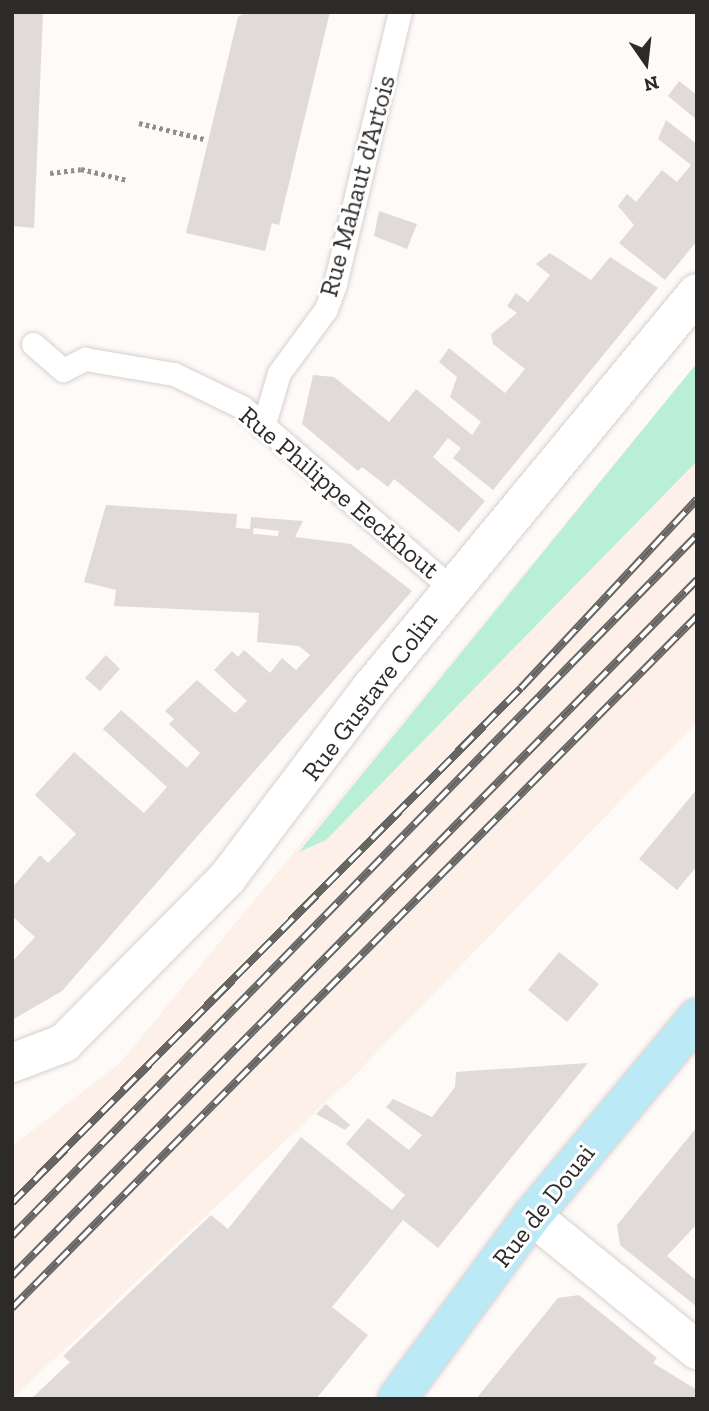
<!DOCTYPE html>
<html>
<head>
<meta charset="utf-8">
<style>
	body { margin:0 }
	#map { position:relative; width:709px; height:1411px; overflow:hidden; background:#fefaf8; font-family:"Zilla Slab",serif }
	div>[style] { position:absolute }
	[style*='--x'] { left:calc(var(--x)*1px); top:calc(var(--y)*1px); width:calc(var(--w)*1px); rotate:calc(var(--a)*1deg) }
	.built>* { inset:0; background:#fdf0e9 }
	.green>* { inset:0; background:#b9efd4 }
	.building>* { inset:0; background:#e0dad8 }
	.path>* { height:4.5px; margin-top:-2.25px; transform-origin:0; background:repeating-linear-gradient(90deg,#928f8e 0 3.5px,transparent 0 7px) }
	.roads { filter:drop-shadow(0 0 2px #d6d1ce) drop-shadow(0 0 2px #d6d1ce) }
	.lane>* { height:23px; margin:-11.5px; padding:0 11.5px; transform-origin:11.5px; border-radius:11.5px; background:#fff }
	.street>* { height:38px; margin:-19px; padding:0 19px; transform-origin:19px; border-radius:19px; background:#fff }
	.secondary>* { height:38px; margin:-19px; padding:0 19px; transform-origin:19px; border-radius:19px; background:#bce9f6 }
	.rail>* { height:8px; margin-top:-4px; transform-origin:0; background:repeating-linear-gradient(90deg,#fff 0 16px,#676564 0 32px); box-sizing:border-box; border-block:2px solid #676564 }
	span { translate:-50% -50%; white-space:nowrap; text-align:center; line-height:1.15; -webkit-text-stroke:6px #fff; paint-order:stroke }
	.street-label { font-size:26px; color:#2d2b2a }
	.frame { position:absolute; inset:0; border:14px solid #2d2b2a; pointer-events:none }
	.north { position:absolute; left:611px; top:28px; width:70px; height:70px; -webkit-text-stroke:5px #fff; paint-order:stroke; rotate:166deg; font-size:19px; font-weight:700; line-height:28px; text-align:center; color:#2d2b2a }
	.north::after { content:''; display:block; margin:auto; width:24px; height:32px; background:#2d2b2a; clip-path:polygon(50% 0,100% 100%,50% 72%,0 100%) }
</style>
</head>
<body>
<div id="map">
	<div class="built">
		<div style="clip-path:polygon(697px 363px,697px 722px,352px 1078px,12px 1399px,12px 1146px,120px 1063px)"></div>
	</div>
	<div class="green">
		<div style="clip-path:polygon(697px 363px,697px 461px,326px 840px,299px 852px)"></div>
	</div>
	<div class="building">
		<div style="clip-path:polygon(12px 12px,43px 12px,34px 228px,12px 226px)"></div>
		<div style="clip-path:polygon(246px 12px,330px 12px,279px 225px,272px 223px,265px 251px,186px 233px,238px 17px)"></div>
		<div style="clip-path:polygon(679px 81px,697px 95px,697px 120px,668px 96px)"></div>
		<div style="clip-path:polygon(666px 120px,697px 144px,697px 241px,665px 280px,619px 243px,634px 225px,618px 206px,627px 194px,636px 202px,662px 170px,677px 182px,691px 165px,658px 139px)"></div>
		<div style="clip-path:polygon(379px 211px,417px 224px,407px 249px,374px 236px)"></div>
		<div style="clip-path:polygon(550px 253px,591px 280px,610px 257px,658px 288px,493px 490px,453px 458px,461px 448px,448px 438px,433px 457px,485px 501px,459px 532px,394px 479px,388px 487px,362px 467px,358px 471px,302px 424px,313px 375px,334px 377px,389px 422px,416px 389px,472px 435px,481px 422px,450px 397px,457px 377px,439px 362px,449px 348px,505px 393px,525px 369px,493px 344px,491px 334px,517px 313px,507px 306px,516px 293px,528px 302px,550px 275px,536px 264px)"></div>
		<div style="clip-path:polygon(evenodd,106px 505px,237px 514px,236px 528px,250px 529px,251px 517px,303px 521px,295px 537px,351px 544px,412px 591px,62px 991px,12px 1020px,12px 962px,35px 937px,12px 916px,12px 888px,40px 855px,48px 863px,76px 834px,35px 795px,74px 752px,144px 813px,167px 787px,103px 729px,121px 710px,187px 768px,200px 753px,169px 724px,174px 719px,165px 711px,197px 680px,235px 713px,247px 701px,214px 670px,232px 651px,238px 657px,244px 650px,270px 673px,282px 658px,296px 670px,310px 655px,299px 646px,257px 642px,259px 613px,114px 606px,116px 590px,84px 582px,106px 505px,254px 528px,279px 531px,278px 536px,253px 534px,254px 528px)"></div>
		<div style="clip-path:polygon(106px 655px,120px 669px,100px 691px,85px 678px)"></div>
		<div style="clip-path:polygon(697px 789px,697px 866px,677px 890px,639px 859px)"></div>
		<div style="clip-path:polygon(559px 952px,599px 984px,567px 1022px,528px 990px)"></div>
		<div style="clip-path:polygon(588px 1063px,438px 1248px,403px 1220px,332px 1307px,368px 1335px,316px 1399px,31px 1399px,70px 1362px,63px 1356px,211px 1215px,228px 1229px,301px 1137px,392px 1210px,405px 1195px,346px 1144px,368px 1118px,409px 1150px,422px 1135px,386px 1107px,393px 1099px,432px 1117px,455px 1087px,456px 1072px)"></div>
		<div style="clip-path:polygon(326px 1104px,350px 1125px,345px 1130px,316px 1114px)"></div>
		<div style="clip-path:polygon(697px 1127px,697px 1224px,667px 1256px,697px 1281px,697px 1307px,620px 1245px,617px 1225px)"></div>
		<div style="clip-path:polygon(579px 1295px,657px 1358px,653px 1363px,697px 1390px,697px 1399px,476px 1399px,558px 1298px)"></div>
	</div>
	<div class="path">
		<div style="--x:139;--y:123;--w:67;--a:13.8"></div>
		<div style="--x:50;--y:173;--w:31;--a:-7"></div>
		<div style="--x:81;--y:169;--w:47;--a:13.4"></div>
	</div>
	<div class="roads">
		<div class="lane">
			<div style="--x:33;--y:344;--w:40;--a:41"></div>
			<div style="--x:63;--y:370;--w:25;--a:-27"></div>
			<div style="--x:85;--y:359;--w:90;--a:9.6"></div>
			<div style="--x:174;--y:374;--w:76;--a:25.9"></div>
			<div style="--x:242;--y:407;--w:279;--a:40.9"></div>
			<div style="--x:263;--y:427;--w:56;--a:-73.5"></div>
			<div style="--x:279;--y:373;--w:79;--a:-53.7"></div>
			<div style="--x:326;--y:309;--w:27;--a:-70"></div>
			<div style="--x:335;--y:284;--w:280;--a:-76.6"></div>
		</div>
		<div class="street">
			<div style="--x:12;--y:1063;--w:56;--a:-21"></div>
			<div style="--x:64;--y:1043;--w:233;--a:-45.3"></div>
			<div style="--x:228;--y:877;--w:237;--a:-52.9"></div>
			<div style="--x:371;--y:688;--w:512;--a:-50.47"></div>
			<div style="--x:532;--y:1216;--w:213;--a:39.1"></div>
		</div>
		<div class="secondary">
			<div style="--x:397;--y:1399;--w:227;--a:-53.6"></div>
			<div style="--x:532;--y:1216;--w:258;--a:-50.2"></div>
		</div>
	</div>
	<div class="rail">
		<div style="--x:12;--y:1203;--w:724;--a:-45.34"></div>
		<div style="--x:521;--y:688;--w:258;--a:-47"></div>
		<div style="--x:12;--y:1236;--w:980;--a:-45.66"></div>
		<div style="--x:12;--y:1276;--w:977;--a:-45.46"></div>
		<div style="--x:12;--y:1308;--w:974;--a:-45.29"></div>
	</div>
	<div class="street-label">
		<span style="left:358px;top:186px;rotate:-75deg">Rue Mahaut d'Artois</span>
		<span style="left:339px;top:493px;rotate:40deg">Rue Philippe Eeckhout</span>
		<span style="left:370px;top:696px;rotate:-53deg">Rue Gustave Colin</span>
		<span style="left:544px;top:1206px;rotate:-52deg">Rue de Douai</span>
	</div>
	<div class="frame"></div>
	<div class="north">N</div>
</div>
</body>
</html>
